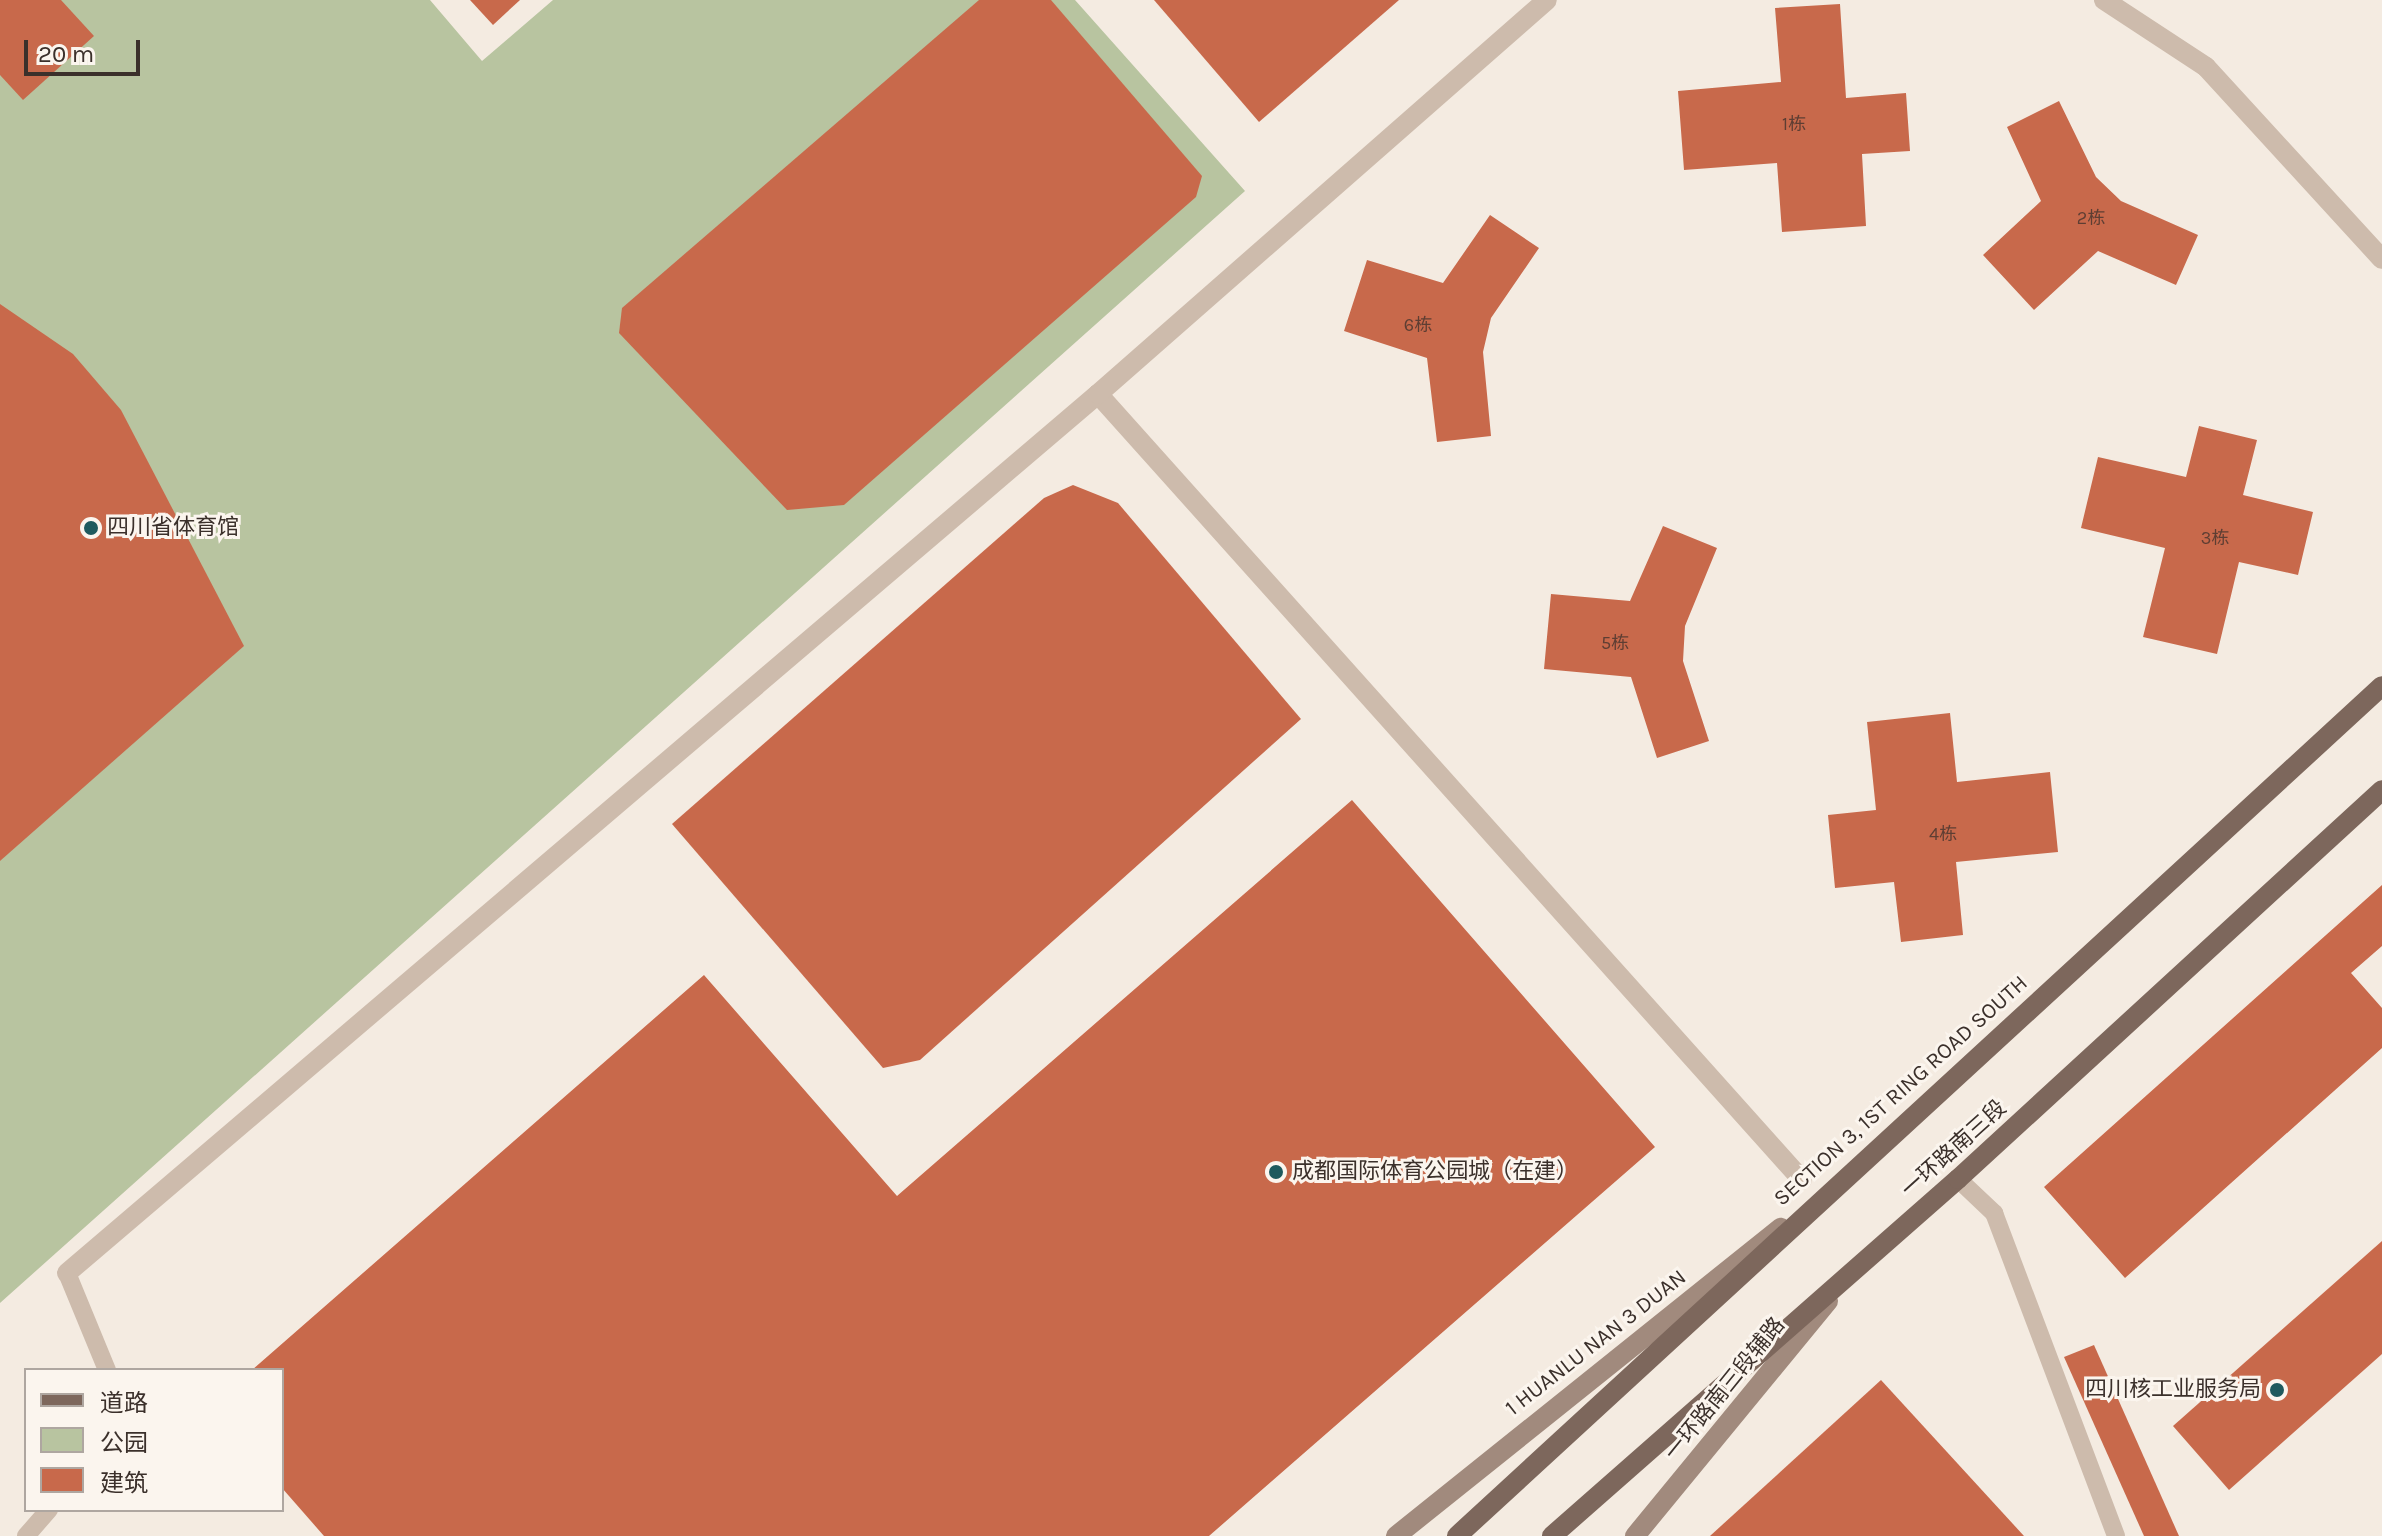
<!DOCTYPE html>
<html>
<head>
<meta charset="utf-8">
<style>
	body { margin:0 }
	#map { position:relative; width:2382px; height:1536px; overflow:hidden; background:#f4ebe1; font-family:Karla,"Noto Sans SC",sans-serif }
	div>[style] { position:absolute }
	[style*='--x'] { left:calc(var(--x)*1px); top:calc(var(--y)*1px); width:calc(var(--w)*1px); rotate:calc(var(--a)*1deg) }
	.green>* { inset:0; background:#b8c4a0 }
	.building>* { inset:0; background:#c8694b }
	.lane>* { height:18px; margin:-9px; padding:0 9px; transform-origin:9px; border-radius:9px; background:#cdbbac }
	.street>* { height:20px; margin:-10px; padding:0 10px; transform-origin:10px; border-radius:10px; background:#cdbbac }
	.secondary>* { height:20px; margin:-10px; padding:0 10px; transform-origin:10px; border-radius:10px; background:#a18a7d }
	.primary>* { height:20px; margin:-10px; padding:0 10px; transform-origin:10px; border-radius:10px; background:#7d675c }
	.dots>* { width:22px; height:22px; translate:-50% -50%; box-sizing:border-box; border:4px solid #fbf5ee; border-radius:50% }
	span { translate:-50% -50%; white-space:nowrap; text-align:center; line-height:1.15; -webkit-text-stroke:6px #fbf5ee; paint-order:stroke }
	.number-label { font-size:18px; color:#5e3e33 }
	.number-label span { -webkit-text-stroke-width:0 }
	.poi-label { font-size:22px; color:#3b302b }
	.left { translate:0 -50%; text-align:left }
	.right { translate:-100% -50%; text-align:right }
	.street-label { font-size:22px; color:#3b302b }
	.legend { position:absolute; left:24px; top:1368px; width:260px; height:144px; box-sizing:border-box; background:#fbf5ee; border:2px solid #aea6a0; margin:0; padding:10px 14px; list-style:none; font-size:24px; color:#3b302b }
	.legend li { display:flex; align-items:center; gap:16px; height:40px }
	.legend b { width:40px; border:2px solid #aea6a0 }
	.scale { position:absolute; left:24px; top:40px; width:116px; height:36px; box-sizing:border-box; border:4px solid #3b302b; border-top:0; padding-left:10px; font-size:24px; line-height:28px; white-space:nowrap; color:#3b302b; -webkit-text-stroke:6px #fbf5ee; paint-order:stroke }
</style>
</head>
<body>
<div id="map">
	<div class="green">
		<div style="clip-path:polygon(0 0,430px 0,482px 61px,553px 0,1075px 0,1245px 191px,0 1303px)"></div>
	</div>
	<div class="building">
		<div style="clip-path:polygon(0 0,61px 0,94px 36px,23px 100px,0 75px)"></div>
		<div style="clip-path:polygon(470px 0,520px 0,493px 25px)"></div>
		<div style="clip-path:polygon(979px 0,1051px 0,1202px 176px,1196px 197px,844px 505px,787px 510px,619px 333px,622px 308px)"></div>
		<div style="clip-path:polygon(1154px 0,1399px 0,1259px 122px)"></div>
		<div style="clip-path:polygon(1840px 4px,1846px 98px,1906px 93px,1910px 151px,1862px 154px,1866px 226px,1782px 232px,1777px 163px,1684px 170px,1678px 91px,1781px 82px,1775px 8px)"></div>
		<div style="clip-path:polygon(2059px 101px,2096px 177px,2121px 201px,2198px 235px,2176px 285px,2098px 251px,2034px 310px,1983px 255px,2041px 201px,2007px 127px)"></div>
		<div style="clip-path:polygon(1490px 215px,1539px 248px,1491px 318px,1483px 352px,1491px 436px,1437px 442px,1427px 358px,1344px 331px,1367px 260px,1443px 283px)"></div>
		<div style="clip-path:polygon(0 304px,73px 354px,121px 410px,244px 646px,0 861px)"></div>
		<div style="clip-path:polygon(2199px 426px,2257px 440px,2243px 495px,2313px 512px,2298px 575px,2239px 562px,2217px 654px,2143px 637px,2165px 548px,2081px 528px,2098px 457px,2186px 477px)"></div>
		<div style="clip-path:polygon(1073px 485px,1118px 503px,1301px 719px,920px 1060px,883px 1068px,672px 824px,1044px 498px)"></div>
		<div style="clip-path:polygon(1663px 526px,1717px 548px,1685px 626px,1683px 661px,1709px 741px,1657px 758px,1631px 677px,1544px 669px,1551px 594px,1630px 601px)"></div>
		<div style="clip-path:polygon(1950px 713px,1957px 782px,2050px 772px,2058px 852px,1956px 862px,1963px 935px,1901px 942px,1894px 882px,1835px 888px,1828px 815px,1876px 810px,1867px 722px)"></div>
		<div style="clip-path:polygon(1352px 800px,1655px 1147px,1209px 1536px,324px 1536px,282px 1488px,282px 1370px,252px 1370px,704px 975px,897px 1196px)"></div>
		<div style="clip-path:polygon(2382px 885px,2382px 946px,2351px 973px,2382px 1008px,2382px 1048px,2125px 1278px,2044px 1187px)"></div>
		<div style="clip-path:polygon(2382px 1241px,2382px 1354px,2229px 1490px,2173px 1426px)"></div>
		<div style="clip-path:polygon(2094px 1345px,2179px 1536px,2144px 1536px,2064px 1357px)"></div>
		<div style="clip-path:polygon(1881px 1380px,2024px 1536px,1710px 1536px)"></div>
	</div>
	<div class="lane">
		<div style="--x:1958;--y:1179;--w:50;--a:43.4"></div>
		<div style="--x:1994;--y:1213;--w:345;--a:69.3"></div>
		<div style="--x:67;--y:1273;--w:105;--a:67.6"></div>
		<div style="--x:26;--y:1536;--w:35;--a:-49"></div>
	</div>
	<div class="street">
		<div style="--x:2104;--y:0;--w:122;--a:33.3"></div>
		<div style="--x:2206;--y:67;--w:260;--a:47.5"></div>
		<div style="--x:1098;--y:394;--w:1055;--a:48.15"></div>
		<div style="--x:67;--y:1273;--w:1355;--a:-40.45"></div>
		<div style="--x:1098;--y:394;--w:597;--a:-41.27"></div>
	</div>
	<div class="secondary">
		<div style="--x:1396;--y:1536;--w:493;--a:-38.7"></div>
		<div style="--x:1635;--y:1536;--w:304;--a:-50.6"></div>
	</div>
	<div class="primary">
		<div style="--x:1457;--y:1536;--w:1256;--a:-42.58"></div>
		<div style="--x:1552;--y:1536;--w:541;--a:-41.33"></div>
		<div style="--x:1958;--y:1179;--w:575;--a:-42.53"></div>
	</div>
	<div class="dots">
		<div style="left:91px;top:528px;background:#1f5a5e"></div>
		<div style="left:1276px;top:1172px;background:#1f5a5e"></div>
		<div style="left:2277px;top:1390px;background:#1f5a5e"></div>
	</div>
	<div class="number-label">
		<span style="left:1794px;top:124px">1栋</span>
		<span style="left:2091px;top:218px">2栋</span>
		<span style="left:1418px;top:325px">6栋</span>
		<span style="left:2215px;top:538px">3栋</span>
		<span style="left:1615px;top:643px">5栋</span>
		<span style="left:1943px;top:834px">4栋</span>
	</div>
	<div class="poi-label">
		<span class="left" style="left:107px;top:528px">四川省体育馆</span>
		<span class="left" style="left:1292px;top:1172px">成都国际体育公园城（在建）</span>
		<span class="right" style="left:2261px;top:1390px">四川核工业服务局</span>
	</div>
	<div class="street-label">
		<span style="left:1901px;top:1091px;rotate:-42deg">SECTION 3, 1ST RING ROAD SOUTH</span>
		<span style="left:1954px;top:1149px;rotate:-42deg">一环路南三段</span>
		<span style="left:1596px;top:1343px;rotate:-38deg">1 HUANLU NAN 3 DUAN</span>
		<span style="left:1725px;top:1389px;rotate:-51deg">一环路南三段辅路</span>
	</div>
	<ul class="legend">
	<li><b style="height:10px;background:#7d675c"></b>道路</li>
	<li><b style="height:22px;background:#b8c4a0"></b>公园</li>
	<li><b style="height:22px;background:#c8694b"></b>建筑</li>
	</ul>
	<div class="scale">20 m</div>
</div>
</body>
</html>
